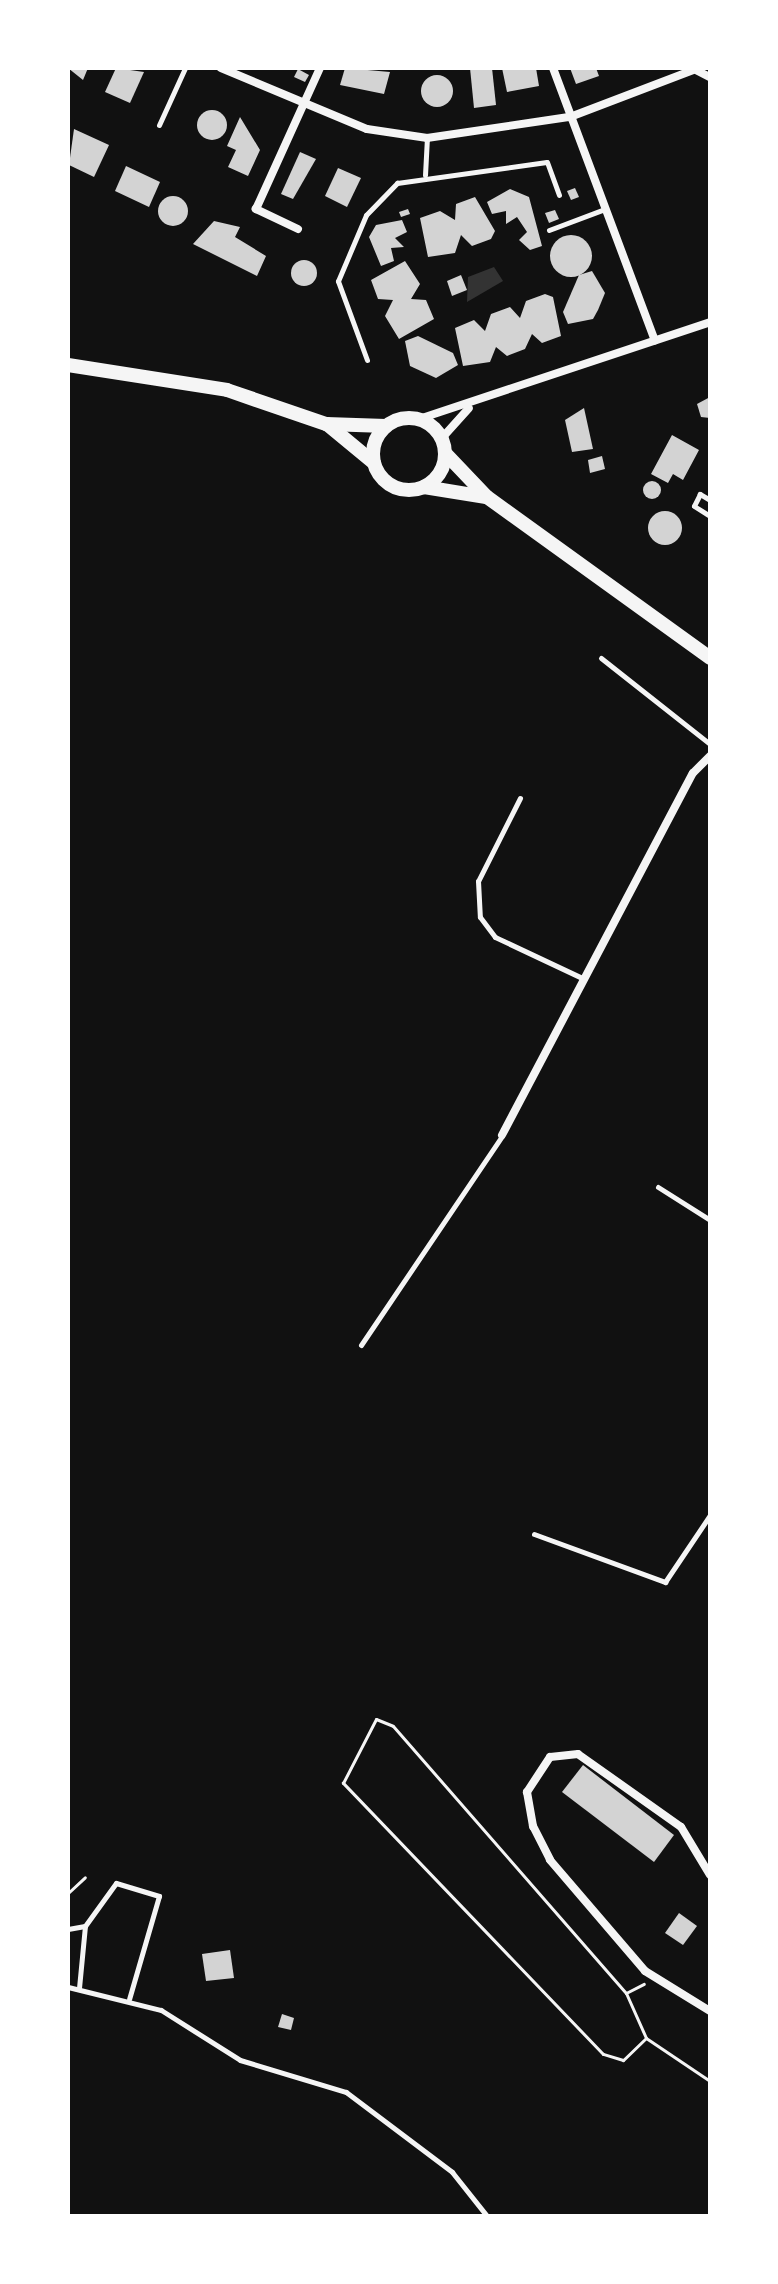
<!DOCTYPE html>
<html>
<head>
<meta charset="utf-8">
<style>
	body { margin:0 }
	#map { position:relative; width:778px; height:2284px; overflow:hidden; background:#111; font-family:"Public Sans",sans-serif }
	div>[style] { position:absolute }
	[style*='--x'] { left:calc(var(--x)*1px); top:calc(var(--y)*1px); width:calc(var(--w)*1px); rotate:calc(var(--a)*1deg) }
	.water>* { inset:0; background:#333 }
	.building>* { inset:0; background:#d3d3d3 }
	.round { border-radius:50% }
	.path>* { height:3px; margin:-1.5px; padding:0 1.5px; transform-origin:1.5px; border-radius:1.5px; background:#f5f5f5 }
	.service>* { height:5px; margin:-2.5px; padding:0 2.5px; transform-origin:2.5px; border-radius:2.5px; background:#f5f5f5 }
	.minor>* { height:8px; margin:-4px; padding:0 4px; transform-origin:4px; border-radius:4px; background:#f5f5f5 }
	.secondary>* { height:14px; margin:-7px; padding:0 7px; transform-origin:7px; border-radius:7px; background:#f5f5f5 }
	.secondary>.ring { margin:-7px; padding:0; box-sizing:content-box; background:none; border:14px solid #f5f5f5; border-radius:50% }
	span { translate:-50% -50%; white-space:nowrap; text-align:center; line-height:1.15; -webkit-text-stroke:8px #fff; paint-order:stroke }
	.frame { position:absolute; inset:0; border:70px solid #fff; pointer-events:none }
</style>
</head>
<body>
<div id="map">
	<div class="water">
		<div style="clip-path:polygon(494px 267px,503px 281px,467px 302px,468px 277px)"></div>
	</div>
	<div class="building">
		<div style="clip-path:polygon(68px 68px,88px 68px,83px 80px)"></div>
		<div style="clip-path:polygon(116px 68px,144px 72px,130px 103px,105px 92px)"></div>
		<div style="clip-path:polygon(345px 68px,390px 72px,384px 94px,340px 85px)"></div>
		<div style="clip-path:polygon(470px 68px,492px 68px,496px 105px,474px 108px)"></div>
		<div style="clip-path:polygon(502px 68px,536px 68px,539px 86px,507px 92px)"></div>
		<div style="clip-path:polygon(570px 68px,596px 68px,599px 76px,576px 84px)"></div>
		<div style="clip-path:polygon(298px 69px,309px 75px,305px 82px,294px 77px)"></div>
		<div class="round" style="left:421px;top:75px;width:32px;height:32px"></div>
		<div class="round" style="left:197px;top:110px;width:30px;height:30px"></div>
		<div style="clip-path:polygon(240px 117px,260px 150px,248px 176px,228px 167px,236px 150px,227px 146px)"></div>
		<div style="clip-path:polygon(74px 129px,109px 145px,94px 177px,69px 165px)"></div>
		<div style="clip-path:polygon(300px 152px,316px 159px,293px 199px,281px 194px)"></div>
		<div style="clip-path:polygon(126px 166px,160px 182px,149px 207px,115px 191px)"></div>
		<div style="clip-path:polygon(338px 168px,361px 178px,347px 207px,325px 196px)"></div>
		<div style="clip-path:polygon(575px 188px,579px 197px,571px 200px,567px 191px)"></div>
		<div style="clip-path:polygon(510px 189px,529px 197px,542px 246px,530px 250px,519px 240px,527px 232px,517px 217px,506px 224px,506px 211px,492px 214px,487px 202px)"></div>
		<div class="round" style="left:158px;top:196px;width:30px;height:30px"></div>
		<div style="clip-path:polygon(475px 197px,495px 231px,491px 239px,472px 246px,461px 235px,455px 253px,428px 257px,420px 218px,440px 211px,455px 220px,456px 204px)"></div>
		<div style="clip-path:polygon(408px 209px,410px 214px,401px 217px,399px 212px)"></div>
		<div style="clip-path:polygon(555px 210px,559px 219px,549px 223px,545px 213px)"></div>
		<div style="clip-path:polygon(402px 220px,407px 232px,395px 238px,404px 247px,391px 248px,394px 261px,381px 266px,369px 237px,376px 225px)"></div>
		<div style="clip-path:polygon(214px 221px,240px 227px,235px 237px,266px 256px,257px 276px,193px 244px)"></div>
		<div class="round" style="left:550px;top:235px;width:42px;height:42px"></div>
		<div class="round" style="left:291px;top:260px;width:26px;height:26px"></div>
		<div style="clip-path:polygon(405px 261px,420px 284px,411px 299px,426px 300px,434px 319px,399px 339px,385px 316px,393px 300px,378px 299px,371px 280px)"></div>
		<div style="clip-path:polygon(592px 271px,605px 293px,598px 310px,593px 319px,568px 324px,563px 312px,579px 275px)"></div>
		<div style="clip-path:polygon(461px 275px,467px 290px,452px 296px,447px 281px)"></div>
		<div style="clip-path:polygon(545px 294px,553px 297px,561px 336px,542px 343px,532px 334px,525px 349px,507px 356px,496px 347px,490px 362px,463px 366px,455px 328px,474px 320px,485px 331px,491px 314px,510px 307px,520px 318px,526px 301px)"></div>
		<div style="clip-path:polygon(418px 336px,453px 353px,458px 365px,436px 378px,410px 366px,405px 341px)"></div>
		<div style="clip-path:polygon(710px 397px,710px 418px,701px 417px,697px 404px)"></div>
		<div style="clip-path:polygon(584px 408px,593px 449px,572px 452px,565px 420px)"></div>
		<div style="clip-path:polygon(672px 435px,699px 450px,683px 480px,673px 474px,668px 483px,651px 474px)"></div>
		<div style="clip-path:polygon(602px 456px,605px 469px,590px 473px,588px 460px)"></div>
		<div class="round" style="left:643px;top:481px;width:18px;height:18px"></div>
		<div class="round" style="left:648px;top:511px;width:34px;height:34px"></div>
		<div style="clip-path:polygon(583px 1765px,674px 1835px,654px 1862px,562px 1792px)"></div>
		<div style="clip-path:polygon(679px 1913px,697px 1926px,683px 1945px,665px 1933px)"></div>
		<div style="clip-path:polygon(230px 1950px,234px 1978px,206px 1981px,202px 1954px)"></div>
		<div style="clip-path:polygon(282px 2014px,294px 2018px,291px 2030px,278px 2027px)"></div>
	</div>
	<div class="path">
		<div style="--x:68;--y:1893;--w:23;--a:-43"></div>
		<div style="--x:626;--y:1993;--w:20;--a:-27"></div>
		<div style="--x:646;--y:2038;--w:32;--a:136"></div>
		<div style="--x:623;--y:2060;--w:21;--a:-163"></div>
		<div style="--x:603;--y:2054;--w:376;--a:-133.8"></div>
		<div style="--x:343;--y:1783;--w:72;--a:-62.7"></div>
		<div style="--x:376;--y:1719;--w:18;--a:22"></div>
		<div style="--x:393;--y:1726;--w:354;--a:48.9"></div>
		<div style="--x:626;--y:1993;--w:49;--a:66"></div>
		<div style="--x:646;--y:2038;--w:77;--a:33.9"></div>
	</div>
	<div class="service">
		<div style="--x:159;--y:125;--w:63;--a:-65.5"></div>
		<div style="--x:425;--y:175;--w:37;--a:-87"></div>
		<div style="--x:549;--y:230;--w:60;--a:-20.6"></div>
		<div style="--x:367;--y:360;--w:84;--a:-110.2"></div>
		<div style="--x:338;--y:281;--w:72;--a:-67"></div>
		<div style="--x:366;--y:215;--w:45;--a:-45.9"></div>
		<div style="--x:397;--y:183;--w:151;--a:-8"></div>
		<div style="--x:547;--y:162;--w:35;--a:70"></div>
		<div style="--x:710;--y:500;--w:12;--a:-149"></div>
		<div style="--x:700;--y:494;--w:13;--a:117"></div>
		<div style="--x:694;--y:506;--w:19;--a:32"></div>
		<div style="--x:601;--y:658;--w:139;--a:38.3"></div>
		<div style="--x:520;--y:798;--w:93;--a:116.8"></div>
		<div style="--x:478;--y:881;--w:36;--a:87"></div>
		<div style="--x:480;--y:917;--w:25;--a:53"></div>
		<div style="--x:495;--y:937;--w:96;--a:25.2"></div>
		<div style="--x:658;--y:1187;--w:62;--a:32.4"></div>
		<div style="--x:361;--y:1345;--w:252;--a:-56"></div>
		<div style="--x:534;--y:1534;--w:140;--a:20.1"></div>
		<div style="--x:665;--y:1582;--w:81;--a:-56.1"></div>
		<div style="--x:68;--y:1929;--w:17;--a:-10"></div>
		<div style="--x:85;--y:1926;--w:53;--a:-54.2"></div>
		<div style="--x:116;--y:1883;--w:45;--a:16.8"></div>
		<div style="--x:159;--y:1896;--w:107;--a:106.2"></div>
		<div style="--x:68;--y:1987;--w:96;--a:13.9"></div>
		<div style="--x:161;--y:2010;--w:93;--a:32.3"></div>
		<div style="--x:240;--y:2060;--w:111;--a:16.8"></div>
		<div style="--x:346;--y:2092;--w:133;--a:37"></div>
		<div style="--x:452;--y:2172;--w:56;--a:51.5"></div>
		<div style="--x:79;--y:1988;--w:62;--a:-84.5"></div>
	</div>
	<div class="minor">
		<div style="--x:221;--y:68;--w:158;--a:22.7"></div>
		<div style="--x:367;--y:129;--w:61;--a:8.5"></div>
		<div style="--x:427;--y:138;--w:145;--a:-8.4"></div>
		<div style="--x:570;--y:117;--w:132;--a:-20.9"></div>
		<div style="--x:553;--y:68;--w:291;--a:69.5"></div>
		<div style="--x:692;--y:68;--w:20;--a:27"></div>
		<div style="--x:298;--y:229;--w:47;--a:-154.5"></div>
		<div style="--x:256;--y:209;--w:155;--a:-65.6"></div>
		<div style="--x:419;--y:419;--w:307;--a:-18.4"></div>
		<div style="--x:442;--y:438;--w:40;--a:-48"></div>
		<div style="--x:502;--y:1135;--w:409;--a:-62.2"></div>
		<div style="--x:693;--y:773;--w:24;--a:-45"></div>
		<div style="--x:710;--y:1875;--w:56;--a:-121.1"></div>
		<div style="--x:681;--y:1827;--w:126;--a:-144.7"></div>
		<div style="--x:578;--y:1754;--w:28;--a:174"></div>
		<div style="--x:550;--y:1757;--w:42;--a:123.3"></div>
		<div style="--x:527;--y:1792;--w:35;--a:80"></div>
		<div style="--x:533;--y:1826;--w:38;--a:63"></div>
		<div style="--x:550;--y:1860;--w:146;--a:49.4"></div>
		<div style="--x:645;--y:1971;--w:76;--a:31.6"></div>
	</div>
	<div class="secondary">
		<div style="--x:68;--y:365;--w:161;--a:8.9"></div>
		<div style="--x:227;--y:390;--w:105;--a:19"></div>
		<div style="--x:326;--y:424;--w:60;--a:1.9"></div>
		<div class="ring" style="left:373px;top:418px;width:58px;height:58px"></div>
		<div style="--x:327;--y:424;--w:61;--a:39.7"></div>
		<div style="--x:446;--y:454;--w:59;--a:46.4"></div>
		<div style="--x:487;--y:497;--w:275;--a:35.8"></div>
		<div style="--x:424;--y:487;--w:63;--a:9.2"></div>
	</div>
	<div class="frame"></div>
</div>
</body>
</html>
